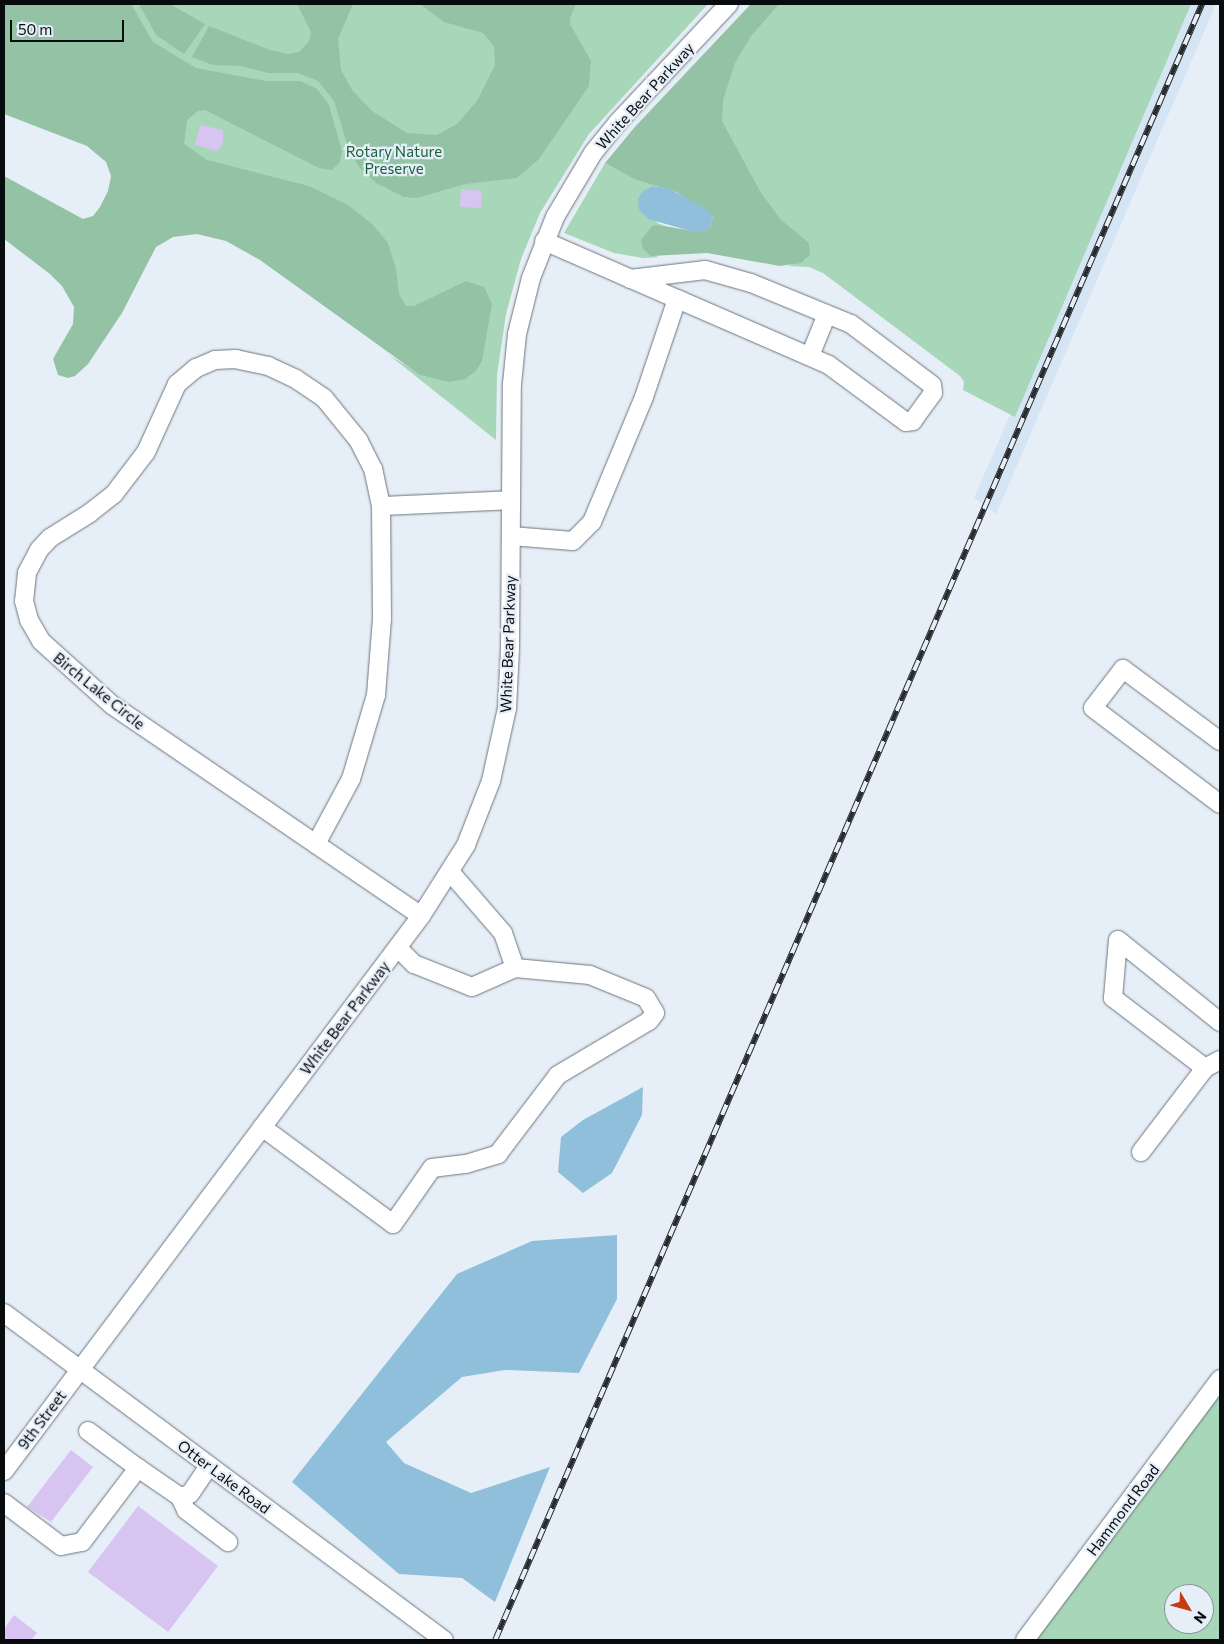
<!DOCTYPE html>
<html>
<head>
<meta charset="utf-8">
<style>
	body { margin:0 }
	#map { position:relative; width:1224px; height:1644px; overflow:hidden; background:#e6eff8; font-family:Commissioner,sans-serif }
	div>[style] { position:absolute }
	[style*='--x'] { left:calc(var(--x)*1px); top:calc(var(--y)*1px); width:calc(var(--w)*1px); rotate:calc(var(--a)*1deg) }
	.built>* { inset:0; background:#d6e5f3 }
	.green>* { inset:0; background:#a8d6b8 }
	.forest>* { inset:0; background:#94c2a4 }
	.water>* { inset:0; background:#90bfdc }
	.building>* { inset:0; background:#d7c4f1 }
	.roads { filter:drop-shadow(0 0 1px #6c747c) drop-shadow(0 0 1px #6c747c) }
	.minor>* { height:18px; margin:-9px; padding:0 9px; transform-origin:9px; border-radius:9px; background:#fff }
	.rail>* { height:5.5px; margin-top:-2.75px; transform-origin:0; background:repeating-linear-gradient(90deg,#e6eff8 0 11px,#272b2e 0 22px); box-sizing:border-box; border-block:1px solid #272b2e }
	span { translate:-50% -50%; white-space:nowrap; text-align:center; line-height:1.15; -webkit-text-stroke:4.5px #e6eff8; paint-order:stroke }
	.street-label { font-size:15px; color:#090c0f }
	.park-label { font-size:15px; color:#19623c }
	.frame { position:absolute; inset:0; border:5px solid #090c0f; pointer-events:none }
	.north { position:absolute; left:1164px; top:1584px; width:50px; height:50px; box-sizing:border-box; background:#e6eff8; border:1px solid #8e949b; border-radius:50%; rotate:127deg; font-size:14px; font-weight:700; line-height:20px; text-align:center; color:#090c0f }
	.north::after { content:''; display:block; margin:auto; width:18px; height:22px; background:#c53c10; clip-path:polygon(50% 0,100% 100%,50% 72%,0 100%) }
	.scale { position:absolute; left:10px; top:20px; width:114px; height:22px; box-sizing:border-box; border:2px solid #090c0f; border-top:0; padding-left:6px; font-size:15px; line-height:18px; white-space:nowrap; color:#090c0f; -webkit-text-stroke:4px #e6eff8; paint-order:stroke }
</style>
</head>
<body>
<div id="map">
	<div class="built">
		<div style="clip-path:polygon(1188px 4px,1216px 4px,996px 514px,974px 498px)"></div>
	</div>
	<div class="green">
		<div style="clip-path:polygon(4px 4px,708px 4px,589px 134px,540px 213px,521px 259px,506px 314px,497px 375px,496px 440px,389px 355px,427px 378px)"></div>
		<div style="clip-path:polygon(751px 4px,1191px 4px,1015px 417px,963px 390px,964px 382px,960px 376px,823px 273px,809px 267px,788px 266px,807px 259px,634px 128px)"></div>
		<div style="clip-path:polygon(605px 163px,634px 179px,660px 186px,653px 186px,657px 223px,668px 227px,658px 225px,657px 257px,661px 257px,643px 258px,614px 253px,564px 233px)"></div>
		<div style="clip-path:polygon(evenodd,1220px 1380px,1220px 1640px,1025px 1640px,1220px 1380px,1174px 1594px,1204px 1594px,1204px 1624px,1174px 1624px,1174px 1594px)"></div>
	</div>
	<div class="forest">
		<div style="clip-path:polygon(4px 4px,131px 4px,153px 42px,196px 68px,266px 81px,300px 81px,317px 89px,329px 105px,342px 151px,340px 162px,332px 170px,319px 168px,205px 110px,198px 111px,187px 120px,184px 144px,207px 160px,309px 186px,348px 205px,372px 224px,388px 243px,396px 269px,399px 294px,406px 306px,414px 306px,466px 281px,484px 287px,492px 304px,482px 361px,476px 371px,465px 379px,449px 382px,420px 375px,260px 260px,226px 241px,197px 234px,173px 237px,156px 247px,122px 313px,88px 364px,75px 376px,68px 378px,58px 375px,53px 359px,73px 324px,74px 307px,62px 286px,50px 274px,4px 239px,4px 176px,83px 219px,93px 216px,100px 207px,108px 191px,111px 176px,106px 162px,87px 146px,4px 114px)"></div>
		<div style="clip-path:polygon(139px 4px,170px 4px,205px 24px,184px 54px,156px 35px)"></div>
		<div style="clip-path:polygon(297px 4px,353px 4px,338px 39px,341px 70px,352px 90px,372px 111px,407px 133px,437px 135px,457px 124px,477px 101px,495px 65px,494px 46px,483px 33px,444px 22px,420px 4px,576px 4px,570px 18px,570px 24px,591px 61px,589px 86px,539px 159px,517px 178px,465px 184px,417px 198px,404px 197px,376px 183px,359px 167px,348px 147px,334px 101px,318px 81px,298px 73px,268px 73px,241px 66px,213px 65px,192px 57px,209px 26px,270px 50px,288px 54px,299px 52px,309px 41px,311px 32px)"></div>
		<div style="clip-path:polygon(751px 4px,779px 4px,751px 36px,735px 63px,723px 100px,722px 121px,761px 193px,781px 220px,809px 243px,810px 255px,801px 263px,780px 266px,707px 253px,651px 256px,643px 249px,641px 240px,652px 226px,658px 225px,699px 232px,710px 227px,713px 216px,676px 192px,634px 179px,605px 163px,634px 128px)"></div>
	</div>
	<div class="water">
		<div style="clip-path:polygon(653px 186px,668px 188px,708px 210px,713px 216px,710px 227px,704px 232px,694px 232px,648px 219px,639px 210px,638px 199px,643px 191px)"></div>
		<div style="clip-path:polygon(643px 1087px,642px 1115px,612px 1173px,583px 1193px,558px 1172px,561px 1137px,583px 1120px)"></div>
		<div style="clip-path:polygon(617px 1235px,617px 1299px,579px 1373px,505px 1370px,462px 1377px,386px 1442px,404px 1463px,471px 1493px,550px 1467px,495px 1602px,462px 1578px,399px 1574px,292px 1482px,457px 1274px,532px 1241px)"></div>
	</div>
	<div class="building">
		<div style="clip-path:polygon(200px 125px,223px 130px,223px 141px,218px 151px,195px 145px)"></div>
		<div style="clip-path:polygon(461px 189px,482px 191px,481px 208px,460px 207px)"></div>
		<div style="clip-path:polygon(71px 1450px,93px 1467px,51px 1522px,27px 1507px)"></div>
		<div style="clip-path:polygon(138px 1506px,218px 1566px,168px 1632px,88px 1572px)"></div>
		<div style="clip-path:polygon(14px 1615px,37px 1633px,31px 1640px,4px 1640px,4px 1629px)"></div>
	</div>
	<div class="roads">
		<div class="minor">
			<div style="--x:630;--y:279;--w:76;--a:-6.8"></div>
			<div style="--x:705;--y:270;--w:48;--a:15.8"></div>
			<div style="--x:751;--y:283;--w:108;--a:22.3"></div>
			<div style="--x:851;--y:324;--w:101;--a:37"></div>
			<div style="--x:932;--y:385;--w:8;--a:83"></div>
			<div style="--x:933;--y:393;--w:34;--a:126"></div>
			<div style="--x:913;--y:421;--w:7;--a:172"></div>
			<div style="--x:906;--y:422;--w:96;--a:-143.5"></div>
			<div style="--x:829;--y:365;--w:166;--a:-156.5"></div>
			<div style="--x:810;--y:356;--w:45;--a:-68"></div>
			<div style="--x:381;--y:506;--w:38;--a:-102"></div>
			<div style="--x:373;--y:469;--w:31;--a:-117"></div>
			<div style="--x:359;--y:441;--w:55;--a:-129.1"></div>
			<div style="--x:324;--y:398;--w:34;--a:-146"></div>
			<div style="--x:296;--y:379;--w:31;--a:-155"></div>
			<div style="--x:268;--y:366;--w:33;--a:-168"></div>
			<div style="--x:236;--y:359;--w:21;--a:177"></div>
			<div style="--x:215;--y:360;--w:21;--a:157"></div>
			<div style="--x:196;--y:368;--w:25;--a:140"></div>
			<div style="--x:177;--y:384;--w:75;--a:114.5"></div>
			<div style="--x:146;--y:452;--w:53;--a:127.3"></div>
			<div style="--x:114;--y:494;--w:31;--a:142"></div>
			<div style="--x:90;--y:513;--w:47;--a:148"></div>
			<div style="--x:50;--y:538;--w:16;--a:133"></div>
			<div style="--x:39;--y:550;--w:26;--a:118"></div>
			<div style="--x:27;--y:573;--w:28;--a:96"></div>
			<div style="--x:24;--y:601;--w:20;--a:75"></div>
			<div style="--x:29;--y:620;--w:24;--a:60"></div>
			<div style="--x:41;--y:641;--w:96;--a:42"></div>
			<div style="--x:112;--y:705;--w:374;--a:34.3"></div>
			<div style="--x:511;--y:536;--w:62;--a:4.6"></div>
			<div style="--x:573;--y:541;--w:27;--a:-45"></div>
			<div style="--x:592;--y:522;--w:135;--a:-67.4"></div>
			<div style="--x:644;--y:397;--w:103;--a:-71.4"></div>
			<div style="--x:677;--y:299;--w:145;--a:-156.4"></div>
			<div style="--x:1220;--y:741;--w:121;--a:-143.4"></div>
			<div style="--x:1123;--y:669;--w:49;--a:127.6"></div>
			<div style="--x:1093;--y:708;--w:159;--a:37.1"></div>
			<div style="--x:316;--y:844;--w:74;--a:-61.7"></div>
			<div style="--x:351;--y:779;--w:88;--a:-73.4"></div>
			<div style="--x:376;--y:695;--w:76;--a:-85.5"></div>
			<div style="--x:382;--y:619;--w:113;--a:-90.5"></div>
			<div style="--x:381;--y:506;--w:130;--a:-2.6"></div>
			<div style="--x:398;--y:948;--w:23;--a:45"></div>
			<div style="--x:414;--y:964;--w:62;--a:21.6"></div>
			<div style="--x:472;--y:987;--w:47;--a:-23.8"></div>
			<div style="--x:1205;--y:1068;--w:17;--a:-28"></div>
			<div style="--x:262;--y:1127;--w:163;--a:36.5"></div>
			<div style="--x:393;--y:1224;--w:68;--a:-55.1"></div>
			<div style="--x:432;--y:1168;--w:34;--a:-7"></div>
			<div style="--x:466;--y:1164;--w:34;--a:-17"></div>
			<div style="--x:498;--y:1154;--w:99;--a:-52.8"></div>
			<div style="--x:558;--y:1075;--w:106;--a:-30.7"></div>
			<div style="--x:649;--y:1021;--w:10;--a:-53"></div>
			<div style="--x:655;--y:1013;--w:17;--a:-121"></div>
			<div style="--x:646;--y:998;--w:61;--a:-157.7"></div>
			<div style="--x:590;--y:975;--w:75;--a:-174.7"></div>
			<div style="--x:515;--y:968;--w:37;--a:-109"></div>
			<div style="--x:503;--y:933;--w:79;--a:-130.9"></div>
			<div style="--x:1141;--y:1152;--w:106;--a:-52.7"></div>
			<div style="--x:1205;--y:1068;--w:116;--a:-142.7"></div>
			<div style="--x:1113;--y:998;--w:58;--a:-85.1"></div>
			<div style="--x:1118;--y:940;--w:131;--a:38.8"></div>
			<div style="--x:4;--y:1313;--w:548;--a:36.62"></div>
			<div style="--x:88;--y:1431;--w:62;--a:36.5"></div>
			<div style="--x:4;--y:1471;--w:694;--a:-53.08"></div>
			<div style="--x:421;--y:916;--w:84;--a:-57.6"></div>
			<div style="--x:466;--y:845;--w:69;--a:-68.7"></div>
			<div style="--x:491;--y:781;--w:75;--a:-77.6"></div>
			<div style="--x:507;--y:708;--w:59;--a:-87.1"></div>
			<div style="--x:510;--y:649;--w:265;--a:-89.6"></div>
			<div style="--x:512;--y:384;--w:50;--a:-84.3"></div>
			<div style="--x:517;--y:334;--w:58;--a:-76"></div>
			<div style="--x:531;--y:278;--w:66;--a:-68.5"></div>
			<div style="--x:555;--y:217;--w:74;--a:-59.3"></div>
			<div style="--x:593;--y:153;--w:40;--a:-51"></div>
			<div style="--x:618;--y:122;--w:162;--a:-46.8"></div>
			<div style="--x:180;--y:1497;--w:14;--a:65"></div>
			<div style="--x:186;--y:1510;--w:53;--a:37.3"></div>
			<div style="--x:4;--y:1503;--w:71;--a:37"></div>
			<div style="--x:61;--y:1546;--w:21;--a:-11"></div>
			<div style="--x:82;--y:1542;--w:93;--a:-52.9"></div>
			<div style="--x:138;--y:1468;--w:51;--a:34.6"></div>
			<div style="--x:180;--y:1497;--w:10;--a:-17"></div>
			<div style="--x:190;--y:1494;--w:34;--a:-56"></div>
			<div style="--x:1025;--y:1640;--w:326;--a:-53.2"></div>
		</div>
	</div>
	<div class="rail">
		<div style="--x:495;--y:1640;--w:1782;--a:-66.63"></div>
	</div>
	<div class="street-label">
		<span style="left:645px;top:96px;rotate:-48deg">White Bear Parkway</span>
		<span style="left:508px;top:644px;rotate:-88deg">White Bear Parkway</span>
		<span style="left:99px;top:691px;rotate:39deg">Birch Lake Circle</span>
		<span style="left:345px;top:1018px;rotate:-53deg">White Bear Parkway</span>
		<span style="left:42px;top:1420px;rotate:-53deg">9th Street</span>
		<span style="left:224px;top:1477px;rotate:37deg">Otter Lake Road</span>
		<span style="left:1123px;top:1510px;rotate:-53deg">Hammond Road</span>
	</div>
	<div class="park-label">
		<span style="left:394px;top:160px">Rotary Nature<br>Preserve</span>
	</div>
	<div class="frame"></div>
	<div class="north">N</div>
	<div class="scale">50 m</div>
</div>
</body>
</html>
